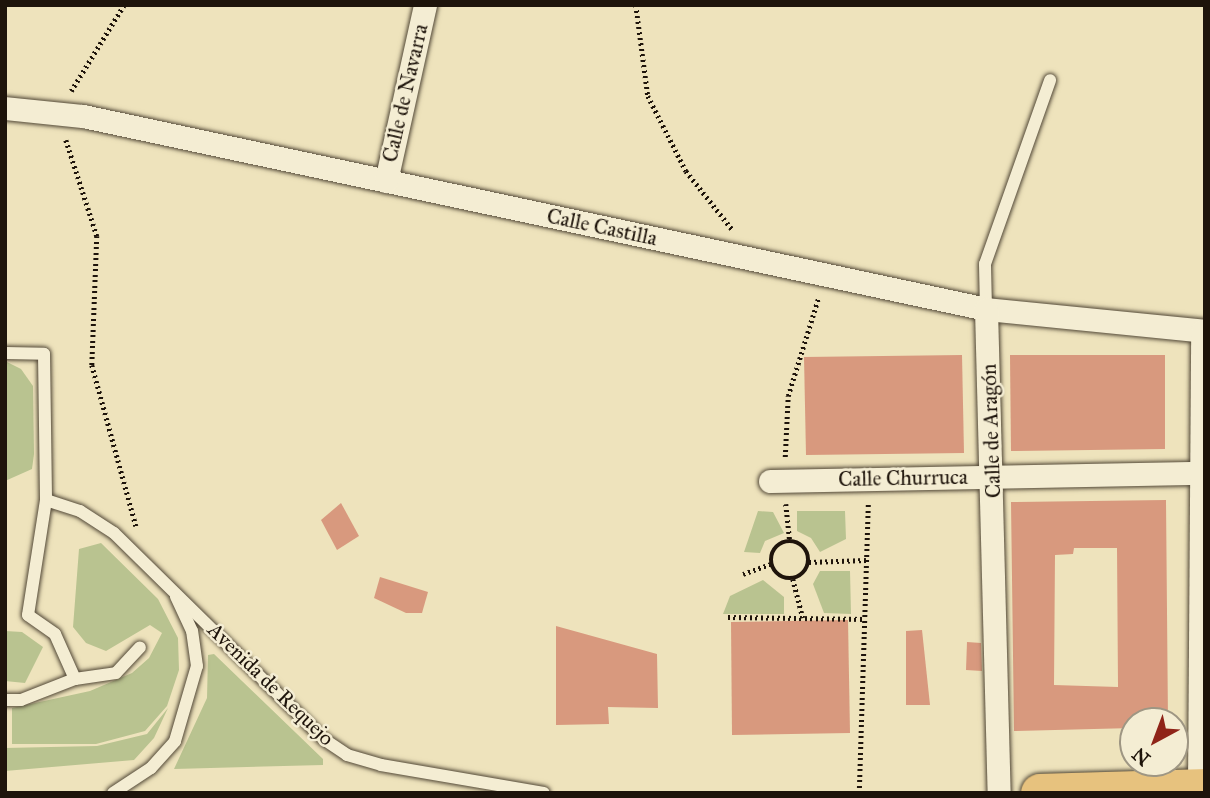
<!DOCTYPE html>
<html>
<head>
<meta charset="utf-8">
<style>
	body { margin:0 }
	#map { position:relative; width:1210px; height:798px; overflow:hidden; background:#eee3bc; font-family:"IM FELL Great Primer",serif }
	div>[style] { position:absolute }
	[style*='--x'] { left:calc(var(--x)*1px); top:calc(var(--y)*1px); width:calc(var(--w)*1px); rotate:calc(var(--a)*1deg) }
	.green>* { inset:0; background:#b9c390 }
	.building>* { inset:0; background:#d8997e }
	.path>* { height:4.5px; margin-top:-2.25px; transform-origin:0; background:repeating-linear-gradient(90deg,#1e140b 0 2px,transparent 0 5.5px) }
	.path>.ring { margin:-2.25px; padding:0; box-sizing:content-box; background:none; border:4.5px solid #1e140b; border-radius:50% }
	.roads { filter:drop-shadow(0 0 2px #524837) drop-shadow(0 0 2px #524837) }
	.lane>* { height:12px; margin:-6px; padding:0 6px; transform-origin:6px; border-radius:6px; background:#f4edd3 }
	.street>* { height:23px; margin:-11.5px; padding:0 11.5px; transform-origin:11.5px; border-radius:11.5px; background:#f4edd3 }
	.highway>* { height:38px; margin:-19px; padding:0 19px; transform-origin:19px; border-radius:19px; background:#e7c27e }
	span { translate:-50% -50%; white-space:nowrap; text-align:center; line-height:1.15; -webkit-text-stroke:5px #f4edd3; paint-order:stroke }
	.street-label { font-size:21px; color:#1e140b }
	.frame { position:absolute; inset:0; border:7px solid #1e140b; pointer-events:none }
	.north { position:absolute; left:1119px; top:707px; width:70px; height:70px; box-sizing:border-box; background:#f4edd3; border:2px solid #9e9683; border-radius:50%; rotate:221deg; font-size:19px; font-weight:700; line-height:28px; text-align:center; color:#1e140b }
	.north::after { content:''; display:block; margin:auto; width:24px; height:32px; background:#8f2418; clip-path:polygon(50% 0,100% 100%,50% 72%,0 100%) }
</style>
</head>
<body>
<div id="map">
	<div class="green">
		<div style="clip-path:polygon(5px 361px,21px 369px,33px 386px,34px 454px,32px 469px,5px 481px)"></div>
		<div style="clip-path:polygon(758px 511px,773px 512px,784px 533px,765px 541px,760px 553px,744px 552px)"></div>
		<div style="clip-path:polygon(797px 511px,845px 511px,846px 539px,820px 552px,811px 538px,797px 531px)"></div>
		<div style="clip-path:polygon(101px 543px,158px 599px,178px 638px,179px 670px,167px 706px,145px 731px,96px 744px,12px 744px,12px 708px,90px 691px,132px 673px,149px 658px,162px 633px,150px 625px,106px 651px,86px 643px,73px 627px,79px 549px)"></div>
		<div style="clip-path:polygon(820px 571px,850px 571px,851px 614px,824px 613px,813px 584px)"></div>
		<div style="clip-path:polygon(763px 580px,784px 597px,784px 614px,723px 614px,730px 596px)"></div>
		<div style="clip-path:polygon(5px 631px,22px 632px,43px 647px,25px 683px,5px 681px)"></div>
		<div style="clip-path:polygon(214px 654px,323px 759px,323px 765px,174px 769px,207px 698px,208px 655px)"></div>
		<div style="clip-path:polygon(168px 708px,154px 738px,134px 760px,5px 771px,5px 748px,97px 746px,147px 734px)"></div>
	</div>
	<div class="building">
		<div style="clip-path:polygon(962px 355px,964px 453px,806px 455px,804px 357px)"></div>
		<div style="clip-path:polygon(1010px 355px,1165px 355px,1165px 449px,1011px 451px)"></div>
		<div style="clip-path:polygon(evenodd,1166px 500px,1168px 721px,1133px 721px,1133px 728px,1014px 731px,1011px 502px,1166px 500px,1074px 548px,1117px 548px,1118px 687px,1054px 685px,1055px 555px,1073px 554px,1074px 548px)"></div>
		<div style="clip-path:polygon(341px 503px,359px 536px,337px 550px,321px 520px)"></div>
		<div style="clip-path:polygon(380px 577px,428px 592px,422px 613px,406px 613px,374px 598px)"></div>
		<div style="clip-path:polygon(848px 620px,850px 733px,732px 735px,731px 622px)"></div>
		<div style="clip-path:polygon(556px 626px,657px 654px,658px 708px,608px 707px,609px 724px,556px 725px)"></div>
		<div style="clip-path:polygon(922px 630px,930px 705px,906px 705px,906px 631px)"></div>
		<div style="clip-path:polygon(967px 642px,981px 643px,982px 671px,966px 670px)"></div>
	</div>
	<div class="path">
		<div style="--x:636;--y:5;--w:92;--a:82.5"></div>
		<div style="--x:648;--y:96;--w:84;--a:63.1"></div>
		<div style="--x:686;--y:171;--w:74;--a:51.6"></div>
		<div style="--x:71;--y:91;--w:101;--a:-58.4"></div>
		<div style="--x:66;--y:140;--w:101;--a:72.1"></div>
		<div style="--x:97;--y:236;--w:129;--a:92.2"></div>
		<div style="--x:92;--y:365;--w:167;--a:74.7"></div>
		<div style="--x:785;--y:457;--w:61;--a:-87.2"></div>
		<div style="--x:788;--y:396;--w:102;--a:-72.8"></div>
		<div style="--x:786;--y:504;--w:38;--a:84"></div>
		<div class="ring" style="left:771px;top:541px;width:33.5px;height:33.5px"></div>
		<div style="--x:809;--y:562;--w:57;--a:-2"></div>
		<div style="--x:743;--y:574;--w:30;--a:-20"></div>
		<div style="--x:793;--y:579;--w:40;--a:75.6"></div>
		<div style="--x:728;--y:617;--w:137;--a:0.8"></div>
		<div style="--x:859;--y:793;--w:290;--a:-88.2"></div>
	</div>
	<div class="roads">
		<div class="lane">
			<div style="--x:986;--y:309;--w:45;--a:-91.3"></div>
			<div style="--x:985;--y:264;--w:195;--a:-70.5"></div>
			<div style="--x:5;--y:353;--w:39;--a:1"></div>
			<div style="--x:44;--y:354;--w:146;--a:89.2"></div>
			<div style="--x:46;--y:500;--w:36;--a:18"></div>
			<div style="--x:80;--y:511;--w:40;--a:32.9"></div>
			<div style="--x:114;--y:533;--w:296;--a:44.5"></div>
			<div style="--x:325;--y:740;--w:27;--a:34"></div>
			<div style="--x:347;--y:755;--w:35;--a:16"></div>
			<div style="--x:381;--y:765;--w:165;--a:9.7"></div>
			<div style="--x:75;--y:679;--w:41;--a:-8.3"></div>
			<div style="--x:116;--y:673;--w:35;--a:-47"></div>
			<div style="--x:5;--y:700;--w:16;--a:0"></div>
			<div style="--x:21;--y:700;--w:58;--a:-21.3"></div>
			<div style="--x:75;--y:679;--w:49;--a:-114"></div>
			<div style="--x:55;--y:634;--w:33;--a:-145"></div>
			<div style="--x:28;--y:615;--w:116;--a:-81.1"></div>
			<div style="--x:113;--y:793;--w:45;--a:-33.3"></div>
			<div style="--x:151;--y:768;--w:36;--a:-48"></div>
			<div style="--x:175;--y:741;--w:78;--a:-73.7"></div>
			<div style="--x:197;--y:666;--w:35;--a:-98"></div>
			<div style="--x:192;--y:631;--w:38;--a:-115"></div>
		</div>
		<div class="street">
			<div style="--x:5;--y:108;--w:78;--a:5.9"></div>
			<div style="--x:83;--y:116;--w:923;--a:12.06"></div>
			<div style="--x:986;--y:309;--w:220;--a:5.7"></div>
			<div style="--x:386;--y:181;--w:180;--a:-77.5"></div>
			<div style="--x:986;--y:309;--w:484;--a:88.5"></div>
			<div style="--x:770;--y:481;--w:435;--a:-1.1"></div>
			<div style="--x:1199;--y:788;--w:457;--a:-89.6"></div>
		</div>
		<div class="highway">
			<div style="--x:1040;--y:793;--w:165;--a:-1.7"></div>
		</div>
	</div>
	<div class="street-label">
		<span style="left:405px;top:93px;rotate:-77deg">Calle de Navarra</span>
		<span style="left:602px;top:227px;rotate:12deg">Calle Castilla</span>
		<span style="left:991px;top:431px;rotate:-92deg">Calle de Aragón</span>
		<span style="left:903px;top:478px;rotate:-1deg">Calle Churruca</span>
		<span style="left:271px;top:684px;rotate:44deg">Avenida de Requejo</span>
	</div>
	<div class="frame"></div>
	<div class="north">N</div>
</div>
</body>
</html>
